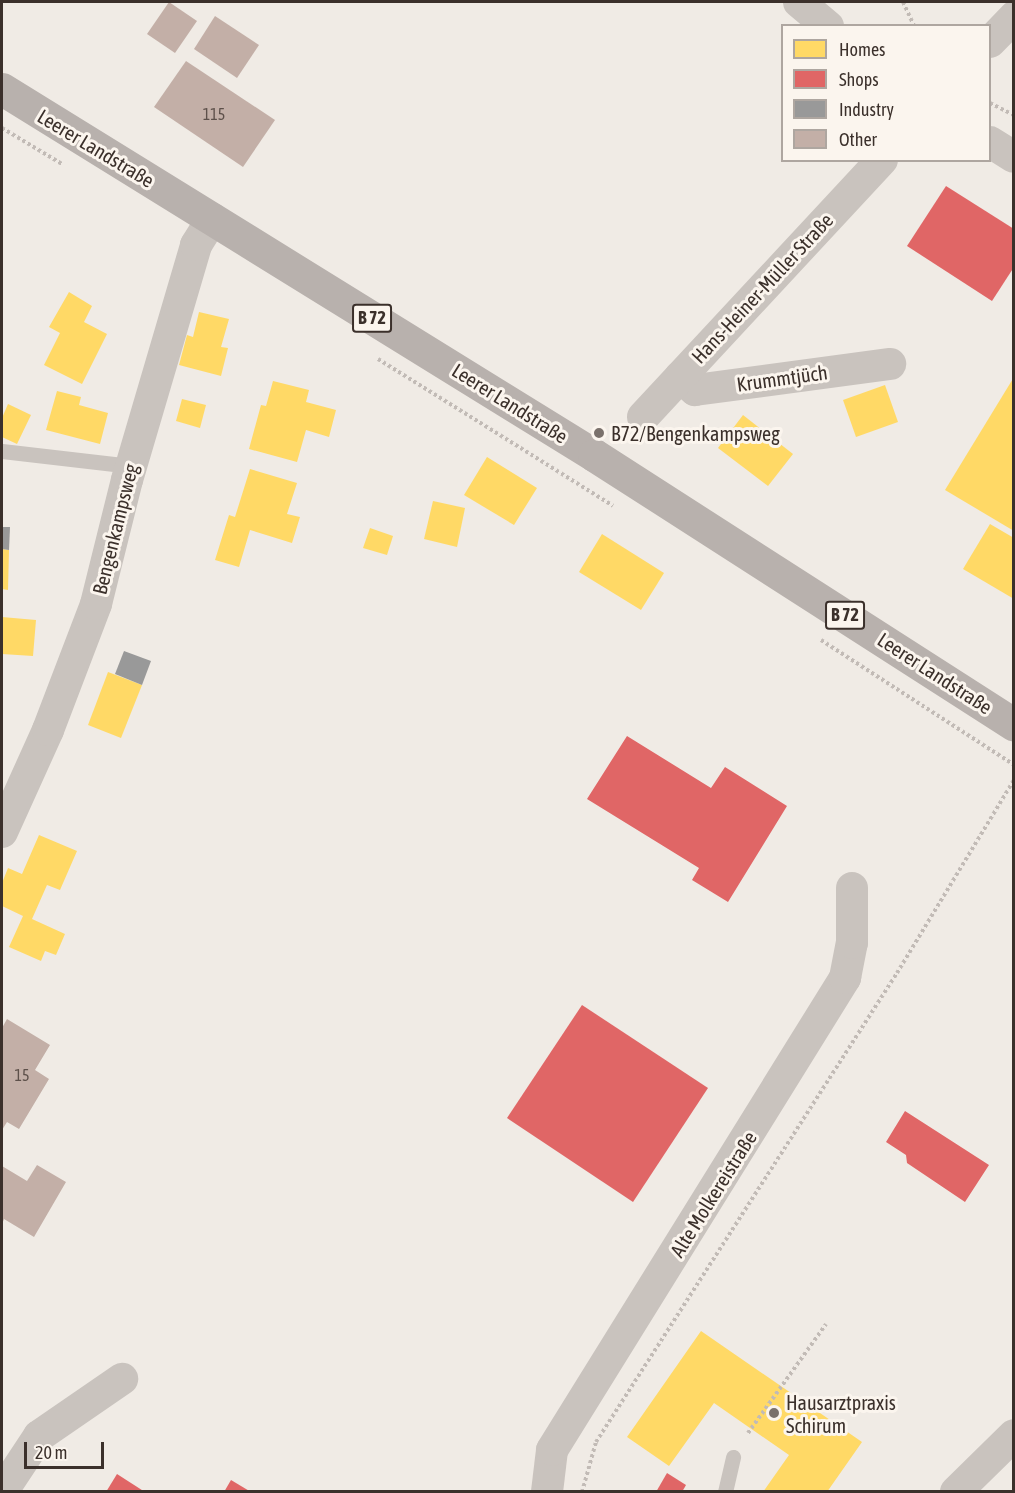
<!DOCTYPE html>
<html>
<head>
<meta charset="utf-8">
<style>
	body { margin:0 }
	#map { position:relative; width:1015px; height:1493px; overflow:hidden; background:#f0ebe5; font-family:"Asap Condensed",sans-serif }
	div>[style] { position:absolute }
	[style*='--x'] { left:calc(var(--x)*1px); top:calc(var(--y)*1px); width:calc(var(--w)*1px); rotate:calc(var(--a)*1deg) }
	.homes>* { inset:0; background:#ffd966 }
	.shops>* { inset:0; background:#e06666 }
	.industry>* { inset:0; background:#999 }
	.building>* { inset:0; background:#c3afa7 }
	.path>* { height:4px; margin-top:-2px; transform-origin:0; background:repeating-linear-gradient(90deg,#c2bbb6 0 3px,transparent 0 6px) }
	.lane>* { height:15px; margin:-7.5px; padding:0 7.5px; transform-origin:7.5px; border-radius:7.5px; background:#c9c3be }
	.street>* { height:32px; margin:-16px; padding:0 16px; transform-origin:16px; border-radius:16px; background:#c9c3be }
	.primary>* { height:33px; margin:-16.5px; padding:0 16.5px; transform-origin:16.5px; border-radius:16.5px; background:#b8b1ad }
	.dots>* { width:16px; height:16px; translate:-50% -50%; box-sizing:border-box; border:3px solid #fbf5ee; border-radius:50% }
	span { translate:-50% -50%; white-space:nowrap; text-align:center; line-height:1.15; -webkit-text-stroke:6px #fbf5ee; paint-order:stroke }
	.number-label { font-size:16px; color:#5d504a }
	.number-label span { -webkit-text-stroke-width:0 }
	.shield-label span { padding:2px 4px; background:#fbf5ee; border:2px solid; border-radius:4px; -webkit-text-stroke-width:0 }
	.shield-label { font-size:18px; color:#3b302b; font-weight:700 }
	.street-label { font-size:20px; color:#3b302b }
	.poi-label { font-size:20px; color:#3b302b }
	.left { translate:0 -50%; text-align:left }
	.frame { position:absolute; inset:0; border:3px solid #3b302b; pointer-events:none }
	.legend { position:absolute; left:781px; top:24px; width:210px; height:138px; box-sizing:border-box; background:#fbf5ee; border:2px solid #aea6a0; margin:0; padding:8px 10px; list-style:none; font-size:18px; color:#3b302b }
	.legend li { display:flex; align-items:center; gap:12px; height:30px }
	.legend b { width:30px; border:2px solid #aea6a0 }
	.scale { position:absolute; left:24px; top:1442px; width:80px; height:27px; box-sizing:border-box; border:3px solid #3b302b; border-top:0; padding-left:8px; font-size:18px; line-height:21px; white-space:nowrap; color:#3b302b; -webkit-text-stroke:4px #fbf5ee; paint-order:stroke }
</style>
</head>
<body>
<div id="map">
	<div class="homes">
		<div style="clip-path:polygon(69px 292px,92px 306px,84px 322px,107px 334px,82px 384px,44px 365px,60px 333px,49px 327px)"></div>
		<div style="clip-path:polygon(199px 312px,229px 319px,221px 347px,228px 348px,221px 376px,179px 365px,187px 335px,193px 337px)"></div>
		<div style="clip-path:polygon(1014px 377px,1014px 531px,945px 490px)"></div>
		<div style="clip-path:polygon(273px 381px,309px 390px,306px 402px,336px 410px,329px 437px,306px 430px,297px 462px,249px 449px,261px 405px,266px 406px)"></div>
		<div style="clip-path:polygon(885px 385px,898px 422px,856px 437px,843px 400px)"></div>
		<div style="clip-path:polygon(57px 391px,81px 397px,79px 405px,108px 413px,100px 444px,46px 430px)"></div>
		<div style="clip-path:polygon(182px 399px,206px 405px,200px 428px,176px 421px)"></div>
		<div style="clip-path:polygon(8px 404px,31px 415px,17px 444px,2px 437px,2px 418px)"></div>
		<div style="clip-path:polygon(743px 415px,793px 454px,768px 486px,718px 448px)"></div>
		<div style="clip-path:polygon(487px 457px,537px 488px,514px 525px,464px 495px)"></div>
		<div style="clip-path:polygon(250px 469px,297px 483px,287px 514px,300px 517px,292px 543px,250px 530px,239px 567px,215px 560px,229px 515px,235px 517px)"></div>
		<div style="clip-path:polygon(433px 501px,465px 508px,457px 547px,424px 539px)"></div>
		<div style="clip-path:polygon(990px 524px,1014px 538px,1014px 599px,963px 569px)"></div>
		<div style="clip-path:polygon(370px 528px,393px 536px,387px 555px,363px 548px)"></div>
		<div style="clip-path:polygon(602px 534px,664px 573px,641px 610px,579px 572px)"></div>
		<div style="clip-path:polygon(2px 549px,9px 550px,8px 590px,2px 589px)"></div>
		<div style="clip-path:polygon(2px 617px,36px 620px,33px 656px,2px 654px)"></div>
		<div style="clip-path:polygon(108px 672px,142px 685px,121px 738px,88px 725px)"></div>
		<div style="clip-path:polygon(39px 835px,77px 851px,60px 890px,47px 885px,32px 919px,65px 934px,56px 955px,45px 951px,41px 961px,9px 947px,23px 916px,2px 906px,2px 883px,8px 868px,22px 874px)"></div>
		<div style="clip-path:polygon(701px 1331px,862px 1442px,827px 1492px,763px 1492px,789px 1455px,714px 1403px,669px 1466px,627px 1437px)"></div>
	</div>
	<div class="shops">
		<div style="clip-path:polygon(946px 186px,1014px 229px,1014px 267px,992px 301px,907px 246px)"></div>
		<div style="clip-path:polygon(627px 736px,711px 788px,725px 767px,787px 806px,728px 902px,692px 880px,699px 868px,587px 799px)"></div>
		<div style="clip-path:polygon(582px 1005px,708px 1088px,633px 1202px,507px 1118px)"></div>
		<div style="clip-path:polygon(905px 1111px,989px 1165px,965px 1202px,907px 1163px,906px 1155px,886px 1142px)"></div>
		<div style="clip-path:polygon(667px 1473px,686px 1485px,682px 1492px,656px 1492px)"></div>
		<div style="clip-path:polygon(117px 1474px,145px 1492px,106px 1492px)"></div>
		<div style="clip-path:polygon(231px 1480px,251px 1492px,224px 1492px)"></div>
	</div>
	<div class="industry">
		<div style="clip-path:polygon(2px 527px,10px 527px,9px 550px,2px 549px)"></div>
		<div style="clip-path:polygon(124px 651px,151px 661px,142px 685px,115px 674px)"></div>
	</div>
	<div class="building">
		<div style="clip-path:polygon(169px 2px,197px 21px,175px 53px,147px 34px)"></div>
		<div style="clip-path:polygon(215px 16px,259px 45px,237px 78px,194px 49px)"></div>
		<div style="clip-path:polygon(186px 61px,275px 120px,243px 167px,154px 107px)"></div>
		<div style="clip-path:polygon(7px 1019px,50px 1045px,35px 1070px,49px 1079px,19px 1129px,7px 1122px,2px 1130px,2px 1028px)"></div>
		<div style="clip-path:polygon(37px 1165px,66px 1182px,34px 1237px,4px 1219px,2px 1224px,2px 1166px,27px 1181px)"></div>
	</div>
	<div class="path">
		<div style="--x:903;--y:2;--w:26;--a:65"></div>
		<div style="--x:990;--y:103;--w:27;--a:27"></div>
		<div style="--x:2;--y:128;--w:70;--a:31"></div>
		<div style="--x:378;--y:359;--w:277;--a:32"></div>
		<div style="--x:821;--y:640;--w:230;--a:32.9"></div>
		<div style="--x:748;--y:1433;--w:134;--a:-54.4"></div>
		<div style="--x:582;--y:1492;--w:52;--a:-74.4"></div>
		<div style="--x:596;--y:1442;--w:557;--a:-57.31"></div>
		<div style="--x:897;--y:973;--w:226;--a:-58.8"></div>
	</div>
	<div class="lane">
		<div style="--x:2;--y:451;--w:130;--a:6.6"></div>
		<div style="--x:725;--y:1492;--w:36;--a:-77"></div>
	</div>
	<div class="street">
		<div style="--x:799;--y:2;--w:38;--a:40"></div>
		<div style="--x:990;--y:42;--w:35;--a:-46"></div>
		<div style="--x:990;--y:142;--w:28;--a:32"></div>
		<div style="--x:680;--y:377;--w:20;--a:41"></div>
		<div style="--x:695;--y:390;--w:197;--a:-7.6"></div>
		<div style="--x:643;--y:417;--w:351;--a:-47.1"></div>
		<div style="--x:2;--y:832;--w:112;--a:-65.7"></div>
		<div style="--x:48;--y:730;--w:135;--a:-69.1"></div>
		<div style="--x:96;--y:604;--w:128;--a:-76"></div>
		<div style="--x:127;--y:480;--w:245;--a:-73.6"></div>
		<div style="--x:196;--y:245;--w:31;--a:-58"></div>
		<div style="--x:2;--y:1492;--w:67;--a:-56.5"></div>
		<div style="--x:39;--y:1436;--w:101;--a:-34.5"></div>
		<div style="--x:547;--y:1492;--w:42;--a:-83.2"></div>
		<div style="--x:552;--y:1450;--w:556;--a:-58.17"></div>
		<div style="--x:845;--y:978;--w:36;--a:-79"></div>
		<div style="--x:852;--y:943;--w:55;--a:-90"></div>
		<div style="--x:956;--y:1492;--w:81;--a:-44.5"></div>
	</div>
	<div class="primary">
		<div style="--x:2;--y:89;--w:696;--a:31.73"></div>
		<div style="--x:594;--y:455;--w:499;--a:32.7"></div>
	</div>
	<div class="dots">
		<div style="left:599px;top:433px;background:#7a716c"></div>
		<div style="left:774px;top:1413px;background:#7a716c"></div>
	</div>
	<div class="number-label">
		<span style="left:214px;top:114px">115</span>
		<span style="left:22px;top:1075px">15</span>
	</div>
	<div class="shield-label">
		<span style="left:372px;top:318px">B 72</span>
		<span style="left:845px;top:615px">B 72</span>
	</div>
	<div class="street-label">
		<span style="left:96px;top:148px;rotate:31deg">Leerer Landstraße</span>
		<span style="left:762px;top:288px;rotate:-47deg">Hans-Heiner-Müller Straße</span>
		<span style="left:782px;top:378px;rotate:-8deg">Krummtjüch</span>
		<span style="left:510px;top:403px;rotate:32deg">Leerer Landstraße</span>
		<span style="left:115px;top:529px;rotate:-76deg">Bengenkampsweg</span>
		<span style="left:935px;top:673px;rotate:33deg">Leerer Landstraße</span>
		<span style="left:713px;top:1194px;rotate:-58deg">Alte Molkereistraße</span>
	</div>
	<div class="poi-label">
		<span class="left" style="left:611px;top:433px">B72/Bengenkampsweg</span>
		<span class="left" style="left:786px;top:1414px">Hausarztpraxis<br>Schirum</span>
	</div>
	<div class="frame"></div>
	<ul class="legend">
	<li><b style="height:16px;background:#ffd966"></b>Homes</li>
	<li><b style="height:16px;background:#e06666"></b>Shops</li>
	<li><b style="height:16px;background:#999"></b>Industry</li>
	<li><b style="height:16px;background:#c3afa7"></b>Other</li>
	</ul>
	<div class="scale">20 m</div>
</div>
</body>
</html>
